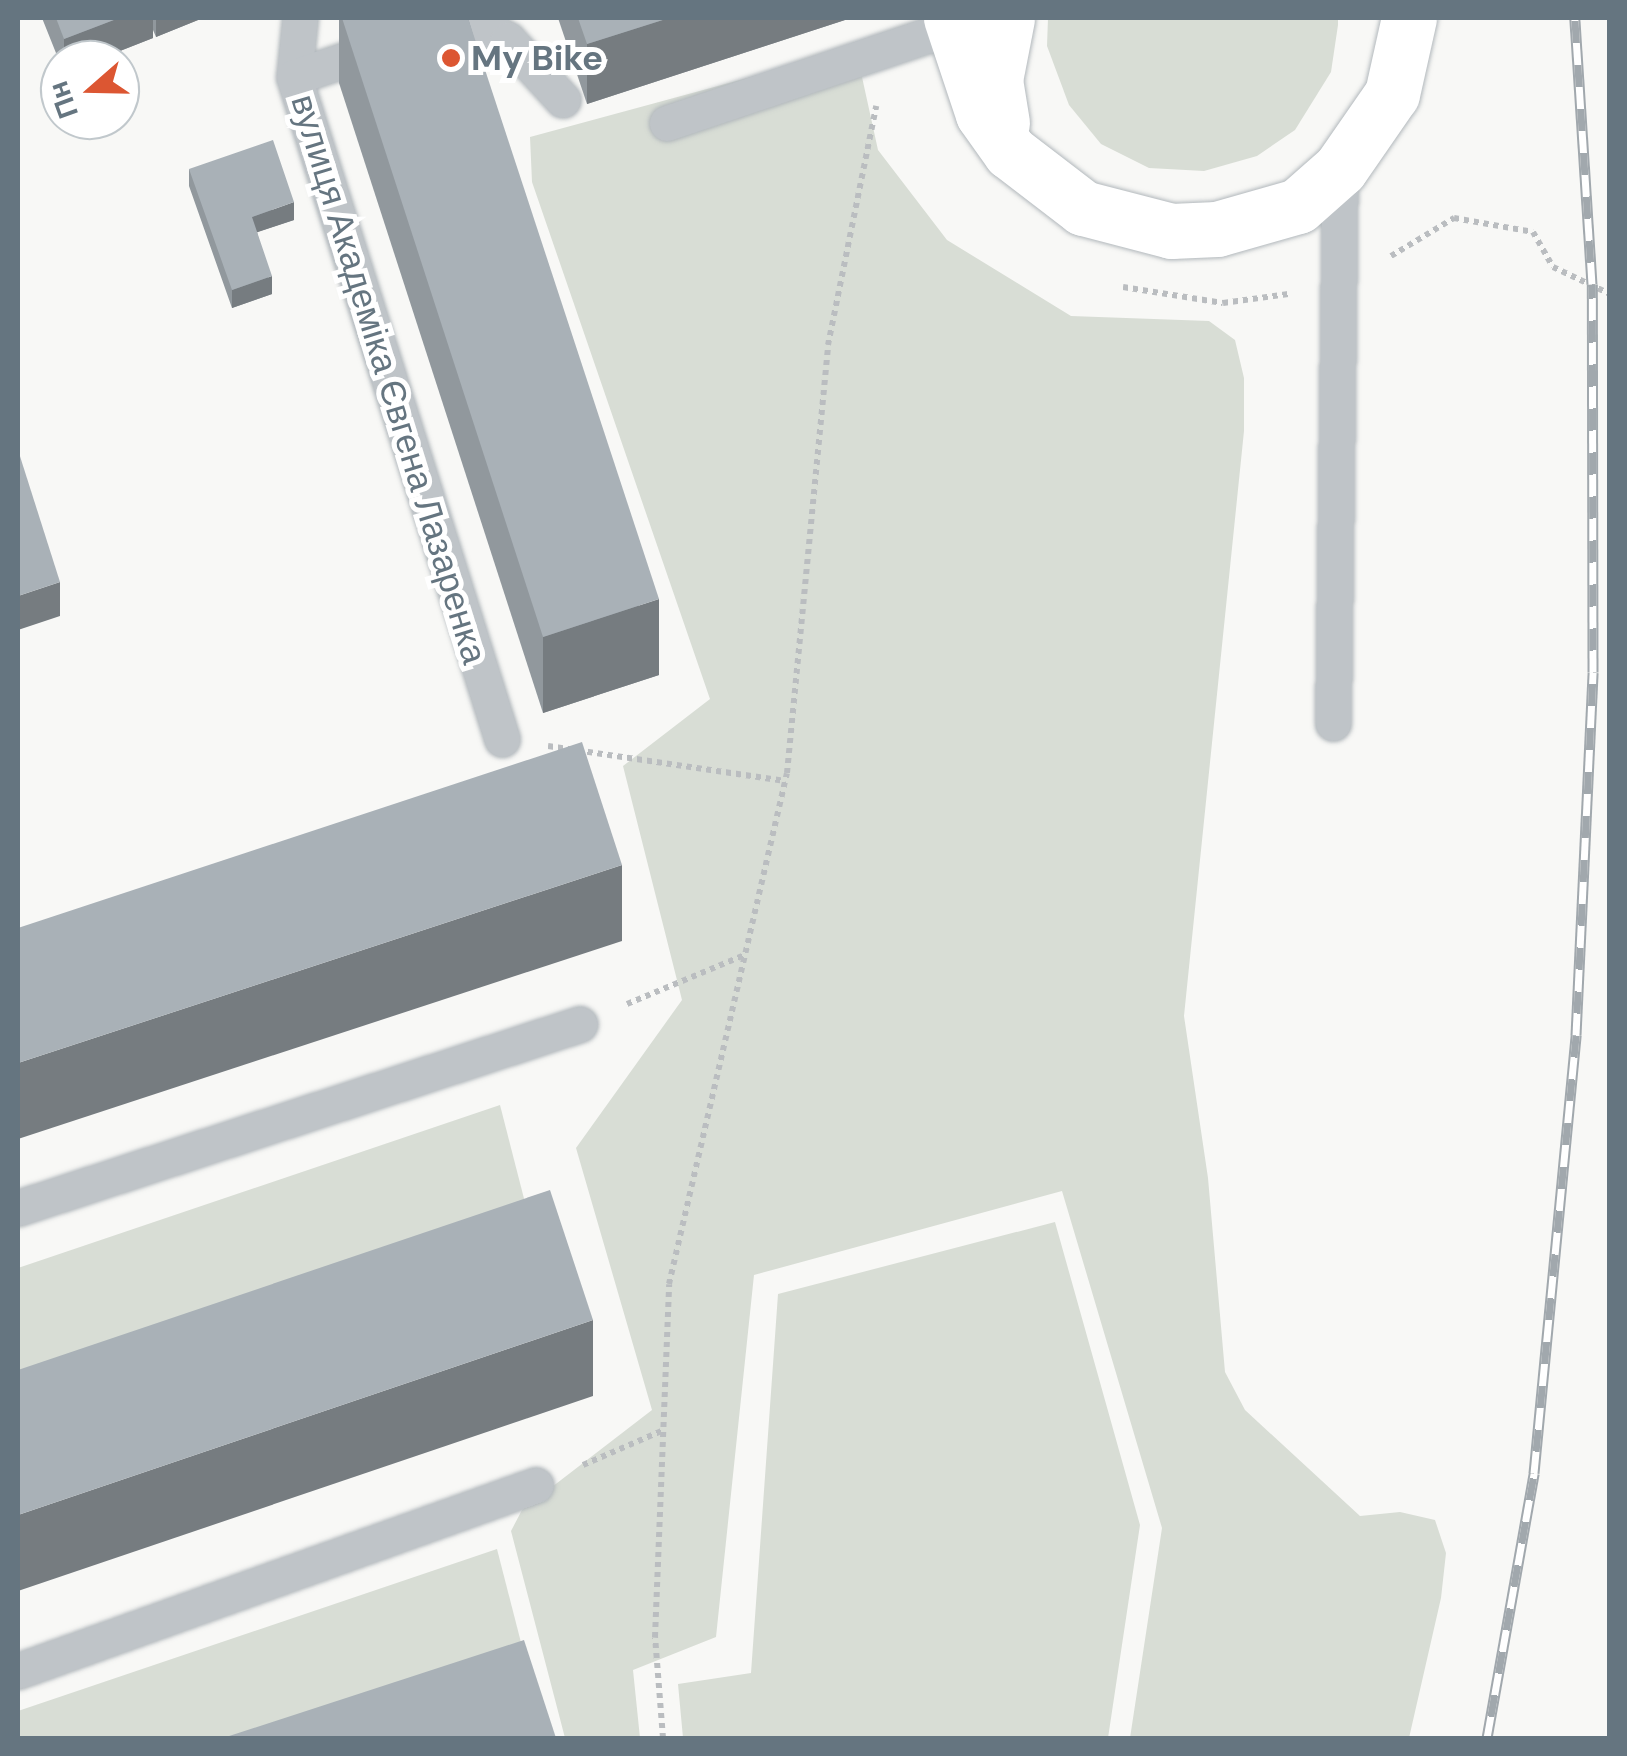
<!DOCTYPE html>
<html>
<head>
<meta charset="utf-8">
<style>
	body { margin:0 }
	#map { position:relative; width:1627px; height:1756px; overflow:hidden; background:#f8f8f6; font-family:"DM Sans",sans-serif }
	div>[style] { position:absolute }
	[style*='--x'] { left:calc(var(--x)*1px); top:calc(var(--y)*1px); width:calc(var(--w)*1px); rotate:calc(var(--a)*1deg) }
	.green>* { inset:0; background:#d8ddd5 }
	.path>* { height:6px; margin-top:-3px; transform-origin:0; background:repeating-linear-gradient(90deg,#babdc0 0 5px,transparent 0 10px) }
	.roads { filter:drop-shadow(0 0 2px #b2b8bc) drop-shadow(0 0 2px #b2b8bc) }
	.lane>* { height:35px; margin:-17.5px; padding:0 17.5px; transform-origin:17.5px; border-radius:17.5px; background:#bfc4c8 }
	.secondary>* { height:55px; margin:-27.5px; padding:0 27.5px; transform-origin:27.5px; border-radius:27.5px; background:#fff }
	.rail>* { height:11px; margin-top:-5.5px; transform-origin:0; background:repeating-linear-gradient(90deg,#fff 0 22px,#a1a8ad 0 44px); box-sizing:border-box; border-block:2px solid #a1a8ad }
	.wall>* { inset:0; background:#91989d }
	.shaded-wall>* { inset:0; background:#767c80 }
	.building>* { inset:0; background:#a9b1b7 }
	.dots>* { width:28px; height:28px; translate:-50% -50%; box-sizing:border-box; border:5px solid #fff; border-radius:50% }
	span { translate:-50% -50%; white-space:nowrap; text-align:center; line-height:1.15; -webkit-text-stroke:10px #fff; paint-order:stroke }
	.poi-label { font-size:35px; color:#657580; font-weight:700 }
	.left { translate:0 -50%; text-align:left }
	.street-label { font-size:35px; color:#657580 }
	.frame { position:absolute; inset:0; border:20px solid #657580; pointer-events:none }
	.north { position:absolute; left:40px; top:40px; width:100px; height:100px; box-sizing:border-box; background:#fff; border:2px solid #c1c8cc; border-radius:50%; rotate:250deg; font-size:28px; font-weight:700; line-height:40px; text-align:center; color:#657580 }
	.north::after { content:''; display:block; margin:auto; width:35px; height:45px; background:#dc5632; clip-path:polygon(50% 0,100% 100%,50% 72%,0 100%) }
</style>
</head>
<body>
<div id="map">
	<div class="green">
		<div style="clip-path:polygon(1048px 18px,1338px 18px,1338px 25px,1331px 72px,1295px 130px,1257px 156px,1204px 171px,1149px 168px,1101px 144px,1069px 105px,1047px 46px)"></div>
		<div style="clip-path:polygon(792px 66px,847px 69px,862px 77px,878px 150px,947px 240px,1071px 316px,1209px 321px,1235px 340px,1244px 378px,1244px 431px,1184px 1016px,1208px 1178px,1225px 1372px,1245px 1410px,1360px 1516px,1400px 1512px,1435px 1520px,1446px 1553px,1441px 1598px,1409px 1738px,1130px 1738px,1162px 1528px,1062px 1191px,754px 1275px,716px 1637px,633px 1670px,640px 1738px,565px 1738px,511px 1531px,522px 1510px,652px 1410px,576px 1148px,682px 1000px,623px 766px,710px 699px,532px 182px,530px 137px)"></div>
		<div style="clip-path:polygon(500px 1105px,529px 1218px,18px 1394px,18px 1268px)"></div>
		<div style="clip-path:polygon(1055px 1222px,1140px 1525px,1108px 1738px,683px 1738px,678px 1684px,751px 1673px,778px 1294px)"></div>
		<div style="clip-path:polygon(497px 1549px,526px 1662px,304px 1738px,18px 1738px,18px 1711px)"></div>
	</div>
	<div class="path">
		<div style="--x:1391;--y:256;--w:74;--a:-31.1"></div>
		<div style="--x:1454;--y:218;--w:80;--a:10"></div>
		<div style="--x:1533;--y:232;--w:40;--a:60.3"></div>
		<div style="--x:1553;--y:267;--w:63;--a:25.3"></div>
		<div style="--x:1123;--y:287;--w:101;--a:9.1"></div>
		<div style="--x:1223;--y:303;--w:66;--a:-7.9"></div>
		<div style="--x:548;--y:746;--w:240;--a:8.4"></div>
		<div style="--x:627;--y:1004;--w:128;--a:-22.6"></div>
		<div style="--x:583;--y:1465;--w:88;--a:-23.4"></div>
		<div style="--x:663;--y:1738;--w:101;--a:-94.5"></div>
		<div style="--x:655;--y:1637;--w:353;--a:-87.7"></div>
		<div style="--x:669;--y:1284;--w:524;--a:-77"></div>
		<div style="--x:787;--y:773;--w:430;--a:-84.5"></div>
		<div style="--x:828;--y:345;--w:244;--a:-78.6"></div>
	</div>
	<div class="roads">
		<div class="lane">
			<div style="--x:300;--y:18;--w:59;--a:95.8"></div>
			<div style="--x:294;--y:77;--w:694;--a:72.56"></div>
			<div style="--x:294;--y:77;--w:166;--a:-18.7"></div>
			<div style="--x:451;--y:24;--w:32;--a:4"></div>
			<div style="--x:483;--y:26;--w:29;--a:29"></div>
			<div style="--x:508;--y:40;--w:81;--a:47.5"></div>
			<div style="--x:667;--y:123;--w:302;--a:-18.6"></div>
			<div style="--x:1333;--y:723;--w:554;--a:-89.28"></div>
			<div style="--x:18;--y:1208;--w:591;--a:-18.13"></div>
			<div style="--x:18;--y:1671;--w:550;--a:-19.75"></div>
		</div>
		<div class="secondary">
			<div style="--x:951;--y:18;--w:101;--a:71.6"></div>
			<div style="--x:983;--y:114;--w:47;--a:54.6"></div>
			<div style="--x:1010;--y:152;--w:92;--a:37.5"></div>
			<div style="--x:1083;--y:208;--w:91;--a:14.6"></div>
			<div style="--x:1171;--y:231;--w:46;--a:-2.5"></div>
			<div style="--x:1217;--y:229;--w:84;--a:-15.9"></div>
			<div style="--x:1298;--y:206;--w:56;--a:-41.4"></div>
			<div style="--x:1340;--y:169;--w:91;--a:-55.3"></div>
			<div style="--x:1392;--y:94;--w:78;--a:-77.4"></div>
			<div style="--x:1002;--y:123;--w:44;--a:-99.2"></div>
			<div style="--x:995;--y:80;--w:63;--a:-79"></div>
		</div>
	</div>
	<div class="rail">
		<div style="--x:1487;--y:1738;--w:269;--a:-79.9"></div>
		<div style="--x:1534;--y:1473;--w:440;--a:-84.5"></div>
		<div style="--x:1576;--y:1035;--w:363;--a:-87.3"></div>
		<div style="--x:1593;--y:672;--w:388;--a:-90.1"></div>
		<div style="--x:1592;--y:284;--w:267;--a:-93.7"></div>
	</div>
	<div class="wall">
		<div style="clip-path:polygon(42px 18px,203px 18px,156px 37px,153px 30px,153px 38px,97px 60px,60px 60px,60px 63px)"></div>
		<div style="clip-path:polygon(339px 18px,468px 18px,659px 675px,543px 713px,339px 83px)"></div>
		<div style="clip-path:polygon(558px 18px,845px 18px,845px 20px,587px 104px)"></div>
		<div style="clip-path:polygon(189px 169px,294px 220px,257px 232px,272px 294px,232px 308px,189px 186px)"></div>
	</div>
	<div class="shaded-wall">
		<div style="clip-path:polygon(119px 18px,153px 18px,153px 38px,97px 60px,64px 60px,64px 39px)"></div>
		<div style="clip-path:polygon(156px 18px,203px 18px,156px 37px)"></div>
		<div style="clip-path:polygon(669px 18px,845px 18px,845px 20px,587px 104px,587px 44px)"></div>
		<div style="clip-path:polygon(294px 202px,294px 220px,252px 234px,252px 217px)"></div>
		<div style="clip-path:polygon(272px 276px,272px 294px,232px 308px,232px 290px)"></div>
		<div style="clip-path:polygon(60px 582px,60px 616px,18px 630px,18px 596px)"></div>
		<div style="clip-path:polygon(659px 599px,659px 675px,543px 713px,543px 637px)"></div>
		<div style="clip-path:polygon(622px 865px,622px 941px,18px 1139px,18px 1063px)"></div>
		<div style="clip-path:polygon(593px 1320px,593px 1396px,18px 1591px,18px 1515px)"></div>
	</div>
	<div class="building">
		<div style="clip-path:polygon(56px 18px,119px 18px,64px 39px)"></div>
		<div style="clip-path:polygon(342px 18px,468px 18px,659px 599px,543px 637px)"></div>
		<div style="clip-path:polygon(578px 18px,669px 18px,587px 44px)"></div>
		<div style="clip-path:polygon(273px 140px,294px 202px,252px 217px,272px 276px,232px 290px,189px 169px)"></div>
		<div style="clip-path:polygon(18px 450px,60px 582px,18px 596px)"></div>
		<div style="clip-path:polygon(582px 742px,622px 865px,18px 1063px,18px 928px)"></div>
		<div style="clip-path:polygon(550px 1190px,593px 1320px,18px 1515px,18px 1370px)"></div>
		<div style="clip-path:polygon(524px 1640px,556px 1738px,223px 1738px)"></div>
	</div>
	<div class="dots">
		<div style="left:451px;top:58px;background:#dc5632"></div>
	</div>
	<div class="poi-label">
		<span class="left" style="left:471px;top:58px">My Bike</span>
	</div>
	<div class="street-label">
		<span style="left:389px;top:379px;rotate:73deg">вулиця Академіка Євгена Лазаренка</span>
	</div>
	<div class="frame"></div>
	<div class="north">Пн</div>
</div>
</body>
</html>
